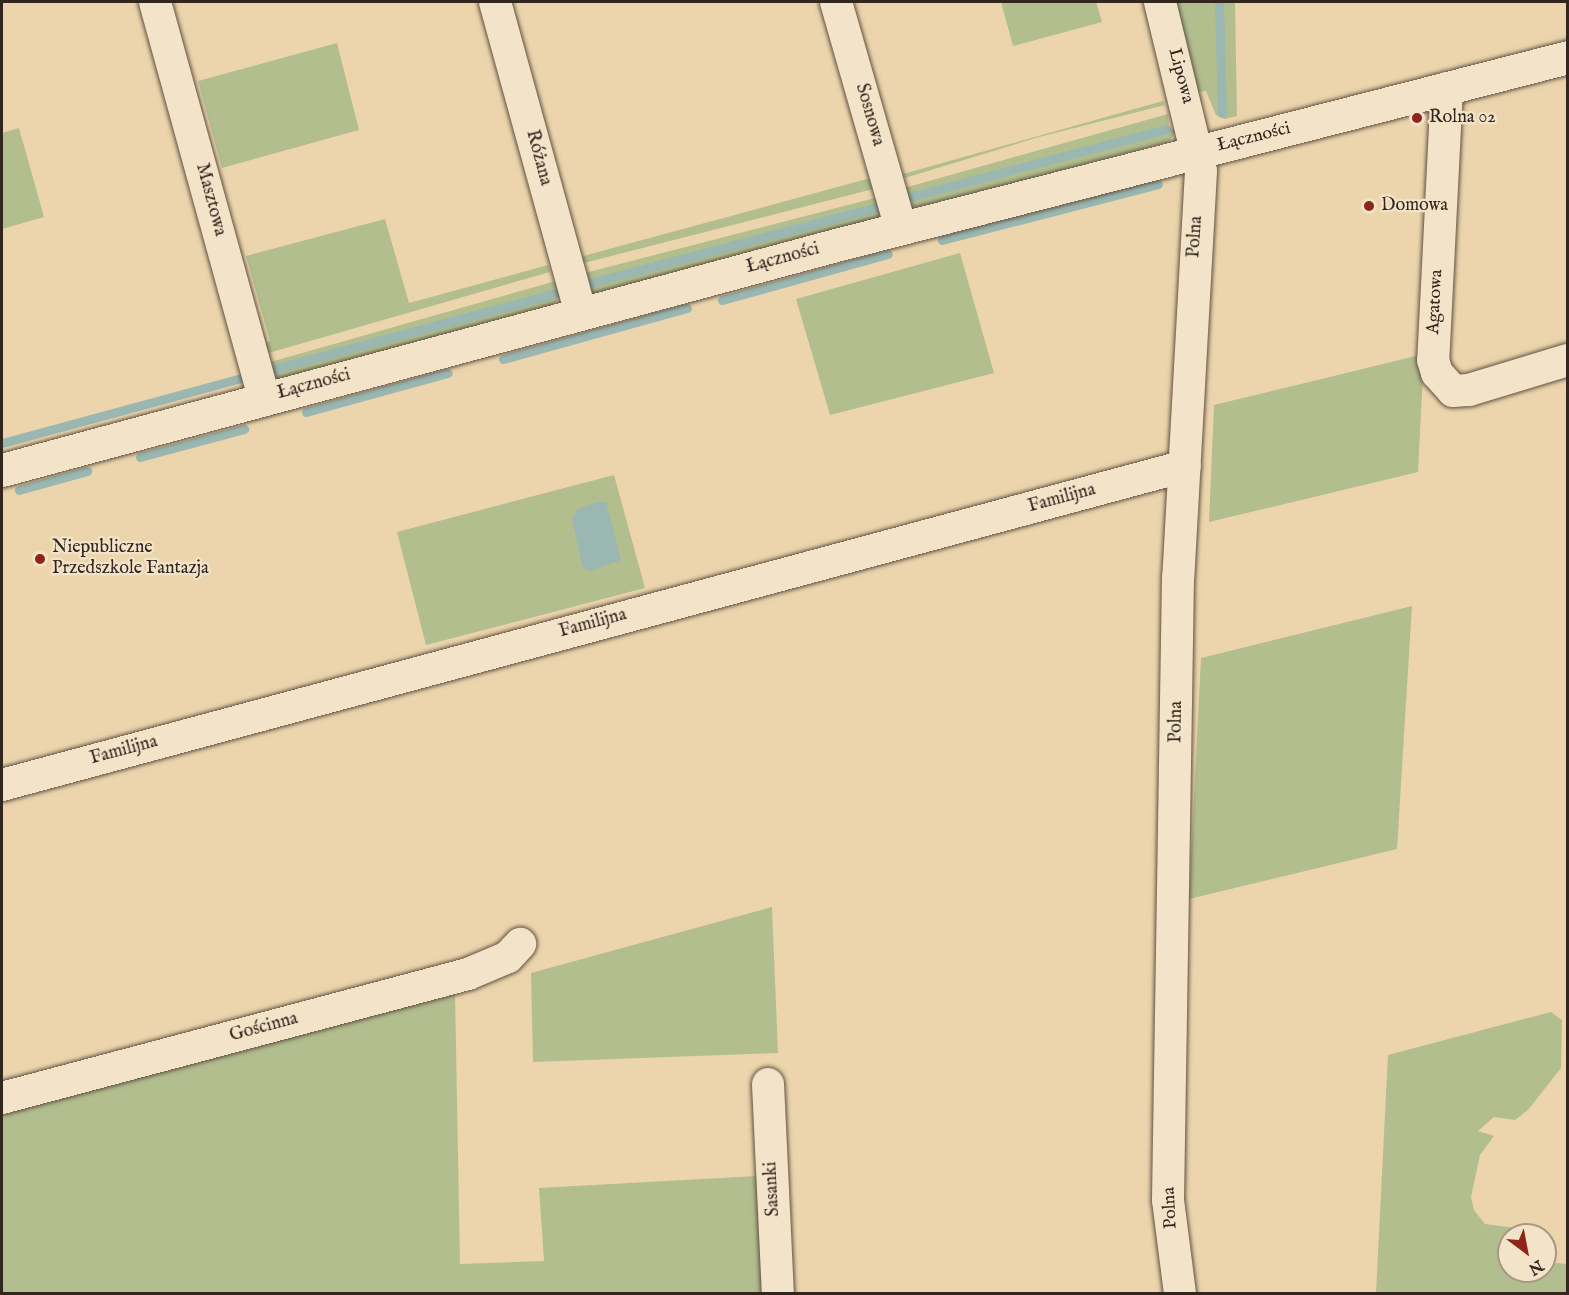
<!DOCTYPE html>
<html>
<head>
<meta charset="utf-8">
<style>
	body { margin:0 }
	#map { position:relative; width:1569px; height:1295px; overflow:hidden; background:#ecd5ac; font-family:"IM FELL English",serif }
	div>[style] { position:absolute }
	[style*='--x'] { left:calc(var(--x)*1px); top:calc(var(--y)*1px); width:calc(var(--w)*1px); rotate:calc(var(--a)*1deg) }
	.green>* { inset:0; background:#b2be8e }
	.water>* { inset:0; background:#9ab7b1 }
	.stream>* { height:9px; margin:-4.5px; padding:0 4.5px; transform-origin:4.5px; border-radius:4.5px; background:#9ab7b1 }
	.roads { filter:drop-shadow(0 0 2px #605242) drop-shadow(0 0 2px #605242) }
	.street>* { height:32px; margin:-16px; padding:0 16px; transform-origin:16px; border-radius:16px; background:#f3e4c9 }
	.secondary>* { height:33px; margin:-16.5px; padding:0 16.5px; transform-origin:16.5px; border-radius:16.5px; background:#f3e4c9 }
	.dots>* { width:16px; height:16px; translate:-50% -50%; box-sizing:border-box; border:3px solid #f3e4c9; border-radius:50% }
	span { translate:-50% -50%; white-space:nowrap; text-align:center; line-height:1.15; -webkit-text-stroke:4.5px #f3e4c9; paint-order:stroke }
	.street-label { font-size:18px; color:#32261f }
	.poi-label { font-size:18px; color:#32261f }
	.left { translate:0 -50%; text-align:left }
	.frame { position:absolute; inset:0; border:3px solid #32261f; pointer-events:none }
	.north { position:absolute; left:1497px; top:1223px; width:60px; height:60px; box-sizing:border-box; background:#f3e4c9; border:2px solid #a69885; border-radius:50%; rotate:148deg; font-size:16px; font-weight:700; line-height:24px; text-align:center; color:#32261f }
	.north::after { content:''; display:block; margin:auto; width:21px; height:27px; background:#8f2418; clip-path:polygon(50% 0,100% 100%,50% 72%,0 100%) }
</style>
</head>
<body>
<div id="map">
	<div class="green">
		<div style="clip-path:polygon(1001px 2px,1096px 2px,1102px 22px,1013px 46px)"></div>
		<div style="clip-path:polygon(1173px 2px,1235px 2px,1237px 116px,1225px 119px,1216px 115px,1206px 91px,1197px 92px)"></div>
		<div style="clip-path:polygon(337px 43px,359px 130px,222px 168px,198px 81px)"></div>
		<div style="clip-path:polygon(1163px 101px,1165px 105px,1039px 137px,905px 178px,903px 174px)"></div>
		<div style="clip-path:polygon(1168px 114px,1169px 130px,1178px 128px,1169px 142px,911px 211px,904px 188px)"></div>
		<div style="clip-path:polygon(19px 128px,44px 217px,2px 229px,2px 133px)"></div>
		<div style="clip-path:polygon(874px 177px,877px 188px,580px 264px,579px 258px,587px 255px)"></div>
		<div style="clip-path:polygon(879px 197px,881px 213px,878px 218px,591px 295px,581px 274px)"></div>
		<div style="clip-path:polygon(385px 219px,409px 303px,548px 265px,550px 272px,265px 354px,262px 344px,270px 341px,246px 256px)"></div>
		<div style="clip-path:polygon(960px 253px,994px 373px,830px 415px,796px 299px)"></div>
		<div style="clip-path:polygon(556px 281px,559px 294px,555px 304px,277px 380px,267px 363px)"></div>
		<div style="clip-path:polygon(1424px 354px,1418px 472px,1209px 522px,1214px 405px)"></div>
		<div style="clip-path:polygon(614px 475px,645px 588px,426px 645px,397px 532px)"></div>
		<div style="clip-path:polygon(1412px 606px,1397px 849px,1189px 899px,1201px 658px)"></div>
		<div style="clip-path:polygon(772px 907px,778px 1053px,533px 1062px,531px 973px)"></div>
		<div style="clip-path:polygon(455px 991px,460px 1264px,544px 1261px,539px 1188px,757px 1176px,762px 1293px,2px 1294px,2px 1115px)"></div>
		<div style="clip-path:polygon(1551px 1012px,1562px 1020px,1561px 1068px,1528px 1110px,1515px 1120px,1494px 1117px,1478px 1131px,1494px 1136px,1480px 1155px,1471px 1197px,1474px 1210px,1485px 1224px,1524px 1229px,1525px 1235px,1509px 1235px,1509px 1271px,1545px 1271px,1545px 1262px,1567px 1264px,1567px 1293px,1376px 1293px,1388px 1055px)"></div>
	</div>
	<div class="water">
		<div style="clip-path:polygon(597px 502px,606px 502px,621px 560px,589px 571px,583px 567px,572px 520px,576px 510px)"></div>
	</div>
	<div class="stream">
		<div style="--x:1219;--y:2;--w:111;--a:88.5"></div>
		<div style="--x:913;--y:196;--w:262;--a:-14.8"></div>
		<div style="--x:942;--y:240;--w:223;--a:-14.5"></div>
		<div style="--x:590;--y:283;--w:294;--a:-14.8"></div>
		<div style="--x:722;--y:300;--w:172;--a:-15.5"></div>
		<div style="--x:503;--y:359;--w:191;--a:-15.5"></div>
		<div style="--x:273;--y:369;--w:294;--a:-15"></div>
		<div style="--x:306;--y:412;--w:147;--a:-15.4"></div>
		<div style="--x:2;--y:443;--w:248;--a:-15.2"></div>
		<div style="--x:140;--y:457;--w:108;--a:-15.1"></div>
		<div style="--x:19;--y:490;--w:71;--a:-15.6"></div>
	</div>
	<div class="roads">
		<div class="street">
			<div style="--x:155;--y:2;--w:411;--a:74.6"></div>
			<div style="--x:495;--y:2;--w:324;--a:74.6"></div>
			<div style="--x:836;--y:2;--w:236;--a:74"></div>
			<div style="--x:1160;--y:2;--w:174;--a:76.4"></div>
			<div style="--x:1201;--y:171;--w:407;--a:93.2"></div>
			<div style="--x:1178;--y:577;--w:623;--a:90.92"></div>
			<div style="--x:1168;--y:1200;--w:95;--a:82.7"></div>
			<div style="--x:1447;--y:88;--w:272;--a:92.9"></div>
			<div style="--x:1433;--y:360;--w:14;--a:73"></div>
			<div style="--x:1437;--y:373;--w:24;--a:48"></div>
			<div style="--x:1453;--y:391;--w:16;--a:-4"></div>
			<div style="--x:1469;--y:390;--w:103;--a:-16.9"></div>
			<div style="--x:2;--y:785;--w:1225;--a:-15.09"></div>
			<div style="--x:768;--y:1084;--w:210;--a:87.3"></div>
			<div style="--x:2;--y:1098;--w:482;--a:-14.9"></div>
			<div style="--x:468;--y:974;--w:43;--a:-23"></div>
			<div style="--x:508;--y:957;--w:18;--a:-47"></div>
		</div>
		<div class="secondary">
			<div style="--x:2;--y:470;--w:864;--a:-15.1"></div>
			<div style="--x:836;--y:245;--w:756;--a:-14.4"></div>
		</div>
	</div>
	<div class="dots">
		<div style="left:1417px;top:118px;background:#8f2418"></div>
		<div style="left:1369px;top:206px;background:#8f2418"></div>
		<div style="left:40px;top:559px;background:#8f2418"></div>
	</div>
	<div class="street-label">
		<span style="left:1180px;top:76px;rotate:75deg">Lipowa</span>
		<span style="left:869px;top:115px;rotate:74deg">Sosnowa</span>
		<span style="left:1254px;top:138px;rotate:-14deg">Łączności</span>
		<span style="left:538px;top:158px;rotate:75deg">Różana</span>
		<span style="left:210px;top:200px;rotate:75deg">Masztowa</span>
		<span style="left:1196px;top:237px;rotate:-86deg">Polna</span>
		<span style="left:783px;top:259px;rotate:-15deg">Łączności</span>
		<span style="left:1436px;top:302px;rotate:-87deg">Agatowa</span>
		<span style="left:314px;top:385px;rotate:-15deg">Łączności</span>
		<span style="left:1062px;top:499px;rotate:-15deg">Familijna</span>
		<span style="left:593px;top:624px;rotate:-15deg">Familijna</span>
		<span style="left:1177px;top:722px;rotate:-89deg">Polna</span>
		<span style="left:124px;top:751px;rotate:-15deg">Familijna</span>
		<span style="left:264px;top:1028px;rotate:-15deg">Gościnna</span>
		<span style="left:773px;top:1189px;rotate:-93deg">Sasanki</span>
		<span style="left:1171px;top:1208px;rotate:-93deg">Polna</span>
	</div>
	<div class="poi-label">
		<span class="left" style="left:1429px;top:118px">Rolna 02</span>
		<span class="left" style="left:1381px;top:206px">Domowa</span>
		<span class="left" style="left:52px;top:559px">Niepubliczne<br>Przedszkole Fantazja</span>
	</div>
	<div class="frame"></div>
	<div class="north">N</div>
</div>
</body>
</html>
